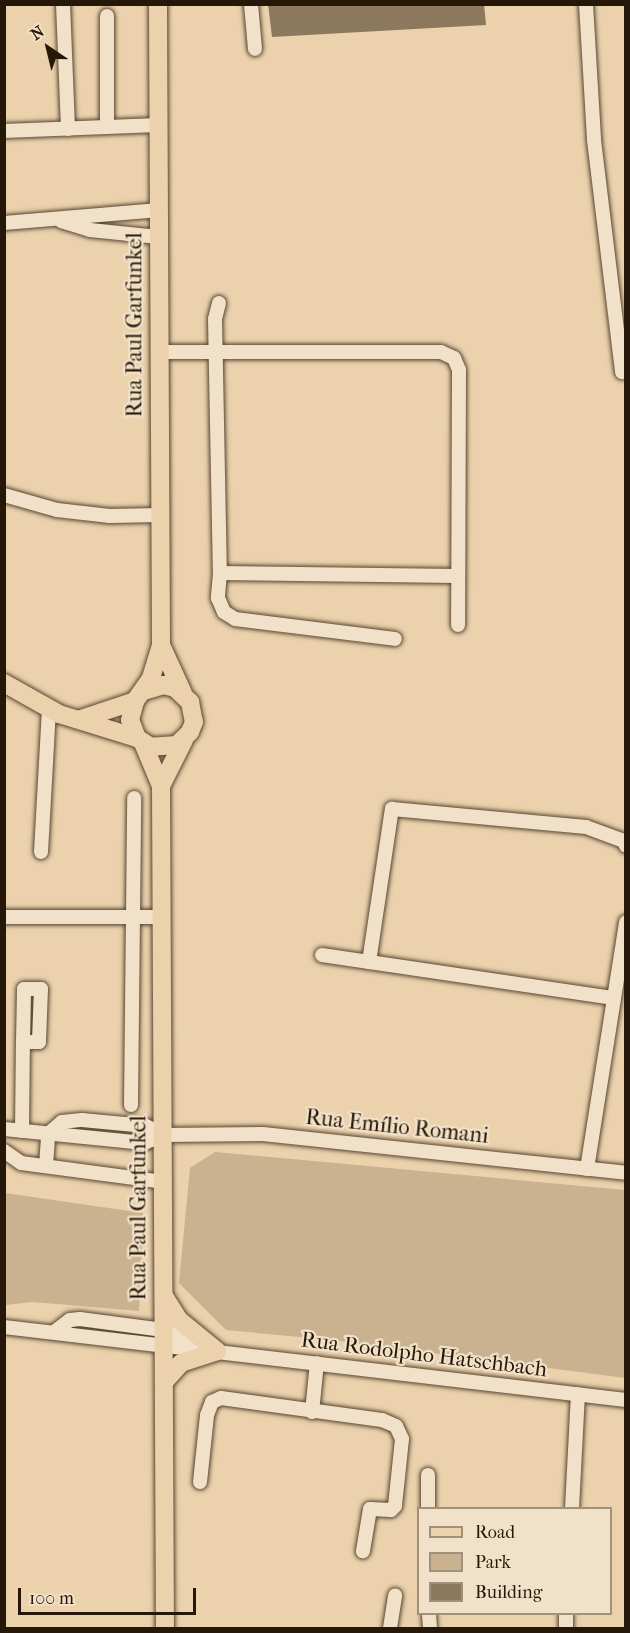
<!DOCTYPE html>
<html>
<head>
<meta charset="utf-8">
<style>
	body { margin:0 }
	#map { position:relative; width:630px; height:1633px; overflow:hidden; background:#ebd1ac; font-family:"IM FELL French Canon",serif }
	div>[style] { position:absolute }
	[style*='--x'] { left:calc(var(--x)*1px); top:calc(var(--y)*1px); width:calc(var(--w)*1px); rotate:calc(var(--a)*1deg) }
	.green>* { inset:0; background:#cab290 }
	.building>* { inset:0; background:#8c785d }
	.roads { filter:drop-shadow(0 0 2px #574631) drop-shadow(0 0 2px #574631) }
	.minor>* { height:14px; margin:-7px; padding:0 7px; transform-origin:7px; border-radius:7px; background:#f2e1c9 }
	.major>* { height:18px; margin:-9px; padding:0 9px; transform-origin:9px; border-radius:9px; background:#ebd1ac }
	span { translate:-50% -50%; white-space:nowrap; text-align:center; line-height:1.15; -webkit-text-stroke:4.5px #f2e1c9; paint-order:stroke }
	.street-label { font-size:22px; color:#261808 }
	.frame { position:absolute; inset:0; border:6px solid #261808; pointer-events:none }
	.legend { position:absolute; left:417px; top:1507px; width:195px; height:108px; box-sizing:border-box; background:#f2e1c9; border:2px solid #a0917c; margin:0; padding:8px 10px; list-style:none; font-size:18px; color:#261808 }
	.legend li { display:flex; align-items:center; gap:12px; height:30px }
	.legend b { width:30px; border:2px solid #a0917c }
	.north { position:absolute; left:18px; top:18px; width:60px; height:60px; -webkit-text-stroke:4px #f2e1c9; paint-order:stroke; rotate:325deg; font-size:16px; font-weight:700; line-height:24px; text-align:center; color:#261808 }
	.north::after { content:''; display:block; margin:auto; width:21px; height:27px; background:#261808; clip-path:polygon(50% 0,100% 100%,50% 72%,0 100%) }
	.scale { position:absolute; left:18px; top:1588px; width:178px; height:27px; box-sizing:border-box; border:3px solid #261808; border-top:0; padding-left:8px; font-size:18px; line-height:21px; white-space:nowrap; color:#261808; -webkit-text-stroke:4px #f2e1c9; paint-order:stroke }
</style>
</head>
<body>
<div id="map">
	<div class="green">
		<div style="clip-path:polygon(215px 1152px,625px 1190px,625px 1378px,332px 1340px,226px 1330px,179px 1283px,190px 1168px)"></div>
		<div style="clip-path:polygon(5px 1193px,143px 1213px,139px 1311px,33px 1302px,5px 1305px)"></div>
	</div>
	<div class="building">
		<div style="clip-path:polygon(268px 4px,484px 4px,486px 25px,272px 37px)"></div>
	</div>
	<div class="roads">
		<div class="minor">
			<div style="--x:63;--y:4;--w:125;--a:87.7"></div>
			<div style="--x:251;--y:4;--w:45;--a:84.9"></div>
			<div style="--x:586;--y:4;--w:136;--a:86.6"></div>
			<div style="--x:594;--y:140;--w:234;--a:83.1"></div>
			<div style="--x:107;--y:16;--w:111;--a:90"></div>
			<div style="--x:4;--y:131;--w:154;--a:-2.2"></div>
			<div style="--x:61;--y:221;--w:30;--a:17"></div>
			<div style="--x:90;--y:230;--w:69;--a:5.8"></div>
			<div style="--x:4;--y:223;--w:156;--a:-4.8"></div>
			<div style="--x:219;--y:303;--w:16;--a:104"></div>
			<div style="--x:215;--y:319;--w:254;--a:88.9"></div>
			<div style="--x:220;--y:573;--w:238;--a:0.7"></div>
			<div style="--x:159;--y:352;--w:282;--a:0"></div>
			<div style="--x:441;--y:352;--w:14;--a:25"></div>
			<div style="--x:454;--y:358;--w:13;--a:67"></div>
			<div style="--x:459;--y:370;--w:255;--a:90.2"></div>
			<div style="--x:4;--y:495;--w:55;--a:15.8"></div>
			<div style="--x:57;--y:510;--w:53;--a:6.5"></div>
			<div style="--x:110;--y:516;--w:50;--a:-1.1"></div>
			<div style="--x:220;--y:573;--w:25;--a:95"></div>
			<div style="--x:218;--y:598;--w:15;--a:67"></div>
			<div style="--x:224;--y:612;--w:13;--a:32"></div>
			<div style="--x:235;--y:619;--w:161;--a:7.1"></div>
			<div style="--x:41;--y:852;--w:142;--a:-86.8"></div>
			<div style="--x:4;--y:917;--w:158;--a:0"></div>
			<div style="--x:322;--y:955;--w:295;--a:8.4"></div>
			<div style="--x:369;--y:962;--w:155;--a:-81.5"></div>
			<div style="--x:392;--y:809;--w:195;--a:5.3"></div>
			<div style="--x:586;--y:827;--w:40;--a:20.2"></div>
			<div style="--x:624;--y:841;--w:5;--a:68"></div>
			<div style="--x:131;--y:1105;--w:307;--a:-89.4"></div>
			<div style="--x:4;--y:1129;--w:141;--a:5.7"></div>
			<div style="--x:144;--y:1143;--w:21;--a:-23"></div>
			<div style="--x:163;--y:1135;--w:100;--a:-0.6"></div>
			<div style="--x:263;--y:1134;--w:365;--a:6.1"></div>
			<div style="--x:22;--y:1131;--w:89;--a:-89.4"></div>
			<div style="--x:23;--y:1042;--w:53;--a:-88.9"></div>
			<div style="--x:24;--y:989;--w:17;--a:0"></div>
			<div style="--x:41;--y:989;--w:53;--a:92.2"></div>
			<div style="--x:39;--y:1042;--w:16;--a:180"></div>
			<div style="--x:48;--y:1134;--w:18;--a:-41"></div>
			<div style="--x:62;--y:1122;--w:20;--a:-6"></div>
			<div style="--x:82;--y:1120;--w:64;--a:5.4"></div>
			<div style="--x:146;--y:1126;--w:19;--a:28"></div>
			<div style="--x:4;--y:1151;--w:21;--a:35"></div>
			<div style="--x:21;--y:1163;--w:143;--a:7.6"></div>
			<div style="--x:46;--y:1166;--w:32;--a:-86"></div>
			<div style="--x:587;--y:1169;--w:250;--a:-81"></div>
			<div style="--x:4;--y:1327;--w:626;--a:6.69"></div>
			<div style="--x:54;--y:1332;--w:20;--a:-37"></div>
			<div style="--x:70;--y:1320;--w:10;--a:-6"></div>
			<div style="--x:80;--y:1319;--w:84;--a:7.5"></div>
			<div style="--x:163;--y:1330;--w:44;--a:21.3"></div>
			<div style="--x:312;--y:1412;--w:49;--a:-84.2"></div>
			<div style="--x:428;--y:1475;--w:33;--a:90"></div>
			<div style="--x:200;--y:1482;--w:67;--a:-84"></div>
			<div style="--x:207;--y:1415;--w:14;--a:-69"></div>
			<div style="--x:212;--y:1402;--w:10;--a:-24"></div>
			<div style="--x:221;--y:1398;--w:162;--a:7.8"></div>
			<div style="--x:382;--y:1420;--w:15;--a:23"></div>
			<div style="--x:396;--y:1426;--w:14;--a:65"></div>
			<div style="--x:402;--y:1439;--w:67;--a:96"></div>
			<div style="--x:395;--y:1506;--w:6;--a:135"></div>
			<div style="--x:391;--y:1510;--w:21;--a:-177"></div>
			<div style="--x:370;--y:1509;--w:43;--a:99.5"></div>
			<div style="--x:572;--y:1508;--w:114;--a:-87"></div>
			<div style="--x:429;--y:1614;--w:14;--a:86"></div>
			<div style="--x:390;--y:1628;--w:33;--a:-81"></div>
			<div style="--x:566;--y:1628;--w:14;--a:-90"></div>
		</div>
		<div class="major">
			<div style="--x:161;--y:645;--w:53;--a:65.4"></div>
			<div style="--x:4;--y:683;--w:63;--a:29.4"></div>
			<div style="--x:59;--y:714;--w:82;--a:17.1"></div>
			<div style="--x:144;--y:691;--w:21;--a:-17"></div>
			<div style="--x:164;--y:685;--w:11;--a:15"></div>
			<div style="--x:175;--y:688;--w:21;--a:43"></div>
			<div style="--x:190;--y:702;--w:20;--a:79"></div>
			<div style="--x:194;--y:722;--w:11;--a:112"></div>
			<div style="--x:190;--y:732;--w:18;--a:135"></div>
			<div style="--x:177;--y:745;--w:26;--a:176"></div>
			<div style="--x:151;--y:747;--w:17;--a:-147"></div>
			<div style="--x:137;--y:738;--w:19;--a:-111"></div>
			<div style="--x:130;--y:720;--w:20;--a:-75"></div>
			<div style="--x:135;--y:701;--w:28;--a:-55"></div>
			<div style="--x:151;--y:678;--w:34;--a:-73"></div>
			<div style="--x:161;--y:645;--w:641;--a:-90.27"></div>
			<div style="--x:81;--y:719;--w:57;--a:-18.4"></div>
			<div style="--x:143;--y:743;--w:47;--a:67.3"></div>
			<div style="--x:161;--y:786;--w:842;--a:89.73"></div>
			<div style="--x:161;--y:786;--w:51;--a:-63.4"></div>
			<div style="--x:164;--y:1296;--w:28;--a:58"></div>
			<div style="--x:179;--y:1320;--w:49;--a:39.2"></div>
			<div style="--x:164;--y:1382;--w:25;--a:-48"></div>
			<div style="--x:181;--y:1363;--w:38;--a:-18"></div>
		</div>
	</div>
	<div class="street-label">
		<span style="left:135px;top:325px;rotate:-90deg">Rua Paul Garfunkel</span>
		<span style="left:397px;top:1127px;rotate:6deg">Rua Emílio Romani</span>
		<span style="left:139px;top:1208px;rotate:-90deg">Rua Paul Garfunkel</span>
		<span style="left:424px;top:1355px;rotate:7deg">Rua Rodolpho Hatschbach</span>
	</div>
	<div class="frame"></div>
	<ul class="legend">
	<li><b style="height:8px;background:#ebd1ac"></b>Road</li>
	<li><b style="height:16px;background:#cab290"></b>Park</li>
	<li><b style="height:16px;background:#8c785d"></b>Building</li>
	</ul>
	<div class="north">N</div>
	<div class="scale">100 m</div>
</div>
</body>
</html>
